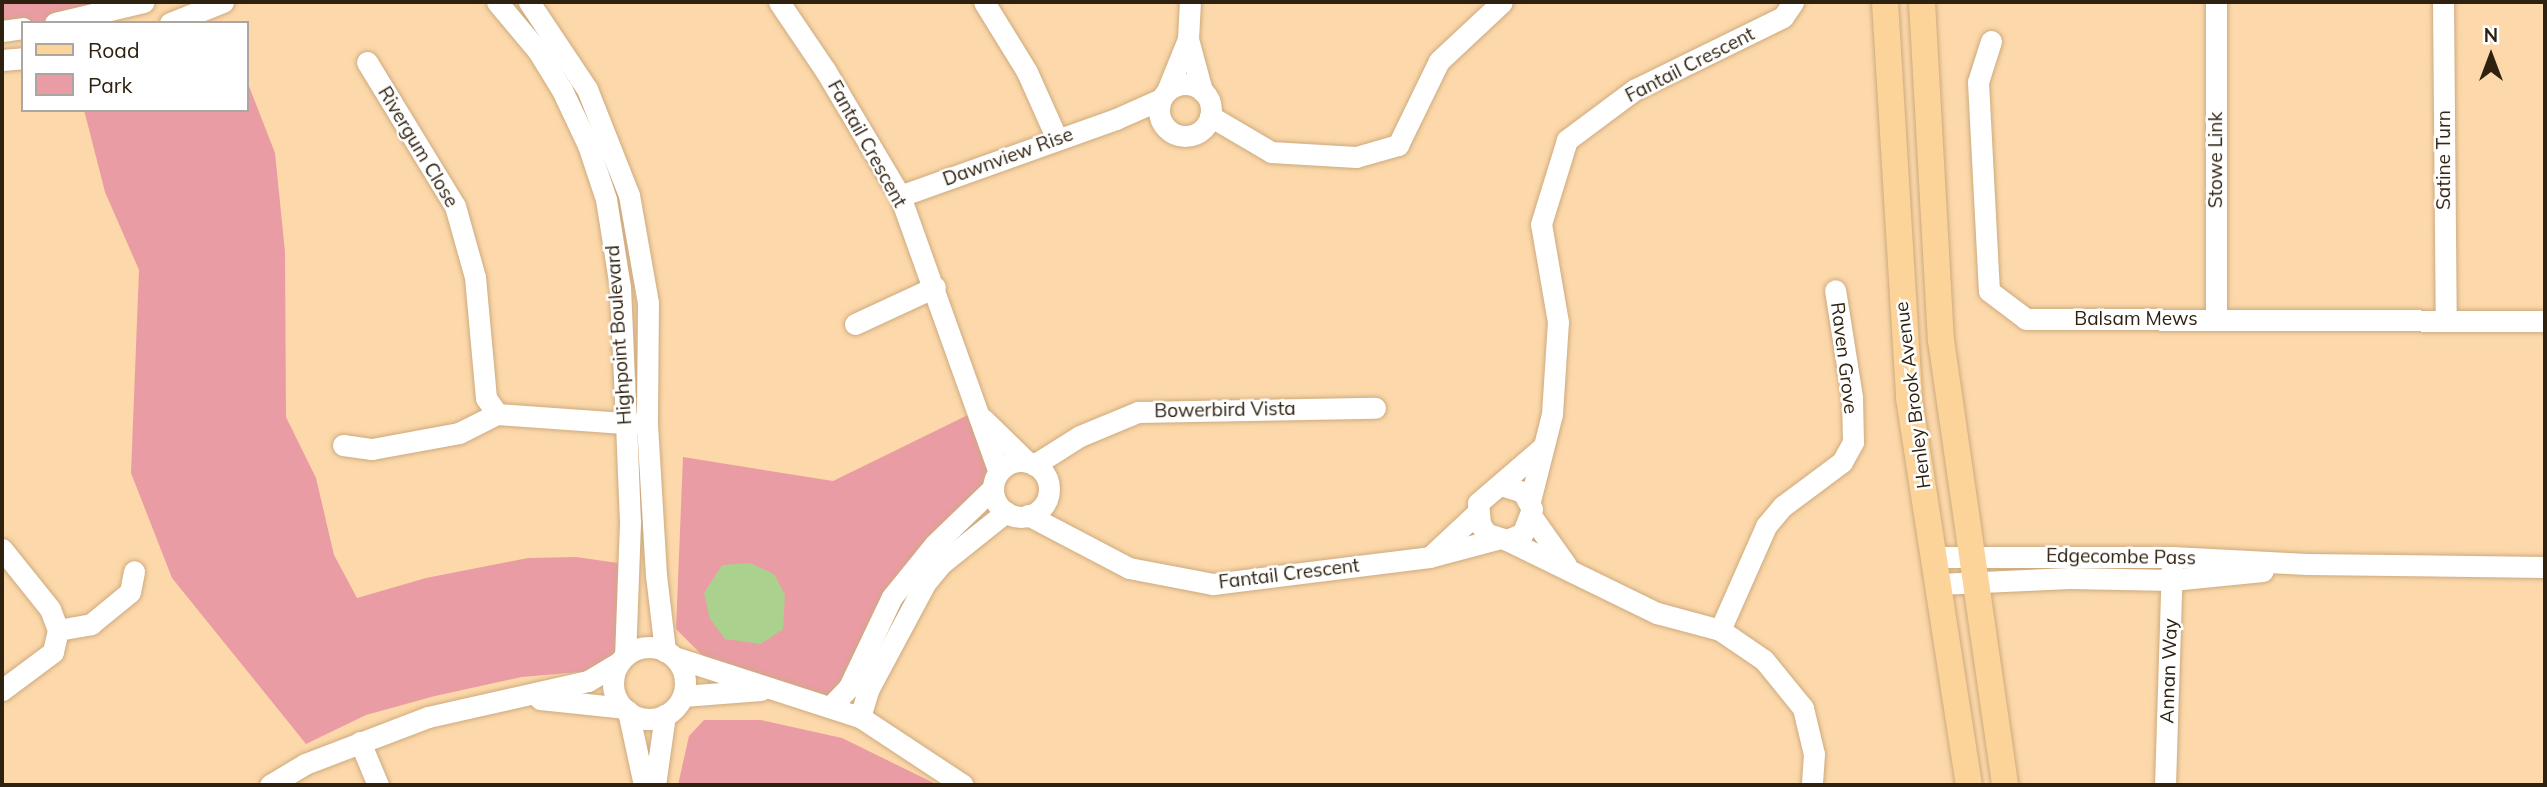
<!DOCTYPE html>
<html>
<head>
<meta charset="utf-8">
<style>
	body { margin:0 }
	#map { position:relative; width:2547px; height:787px; overflow:hidden; background:#fcd8aa; font-family:Mulish,sans-serif }
	div>[style] { position:absolute }
	[style*='--x'] { left:calc(var(--x)*1px); top:calc(var(--y)*1px); width:calc(var(--w)*1px); rotate:calc(var(--a)*1deg) }
	.green>* { inset:0; background:#ea9ca4 }
	.water>* { inset:0; background:#aad18e }
	.roads { filter:drop-shadow(0 0 2px #cdaa7e) drop-shadow(0 0 2px #cdaa7e) }
	.minor>* { height:21px; margin:-10.5px; padding:0 10.5px; transform-origin:10.5px; border-radius:10.5px; background:#fff }
	.minor>.ring { margin:-10.5px; padding:0; box-sizing:content-box; background:none; border:21px solid #fff; border-radius:50% }
	.major>* { height:26px; margin:-13px; padding:0 13px; transform-origin:13px; border-radius:13px; background:#fcd398 }
	span { translate:-50% -50%; white-space:nowrap; text-align:center; line-height:1.15; -webkit-text-stroke:5px #fff; paint-order:stroke }
	.street-label { font-size:19px; color:#2e210f }
	.frame { position:absolute; inset:0; border:4px solid #2e210f; pointer-events:none }
	.legend { position:absolute; left:21px; top:21px; width:228px; height:91px; box-sizing:border-box; background:#fff; border:2px solid #aba69f; margin:0; padding:9px 12px; list-style:none; font-size:21px; color:#2e210f }
	.legend li { display:flex; align-items:center; gap:14px; height:35px }
	.legend b { width:35px; border:2px solid #aba69f }
	.north { position:absolute; left:2456px; top:21px; width:70px; height:70px; -webkit-text-stroke:5px #fff; paint-order:stroke; rotate:0deg; font-size:19px; font-weight:700; line-height:28px; text-align:center; color:#2e210f }
	.north::after { content:''; display:block; margin:auto; width:24px; height:32px; background:#2e210f; clip-path:polygon(50% 0,100% 100%,50% 72%,0 100%) }
</style>
</head>
<body>
<div id="map">
	<div class="green">
		<div style="clip-path:polygon(2px 2px,146px 2px,52px 23px,23px 23px,2px 32px)"></div>
		<div style="clip-path:polygon(247px 81px,275px 153px,285px 252px,286px 417px,316px 478px,334px 555px,357px 598px,426px 578px,528px 558px,576px 557px,632px 565px,631px 641px,603px 670px,522px 677px,435px 696px,366px 715px,306px 744px,172px 578px,131px 473px,139px 270px,105px 192px,84px 110px,247px 110px)"></div>
		<div style="clip-path:polygon(972px 413px,988px 456px,988px 480px,936px 539px,837px 697px,818px 701px,707px 660px,676px 629px,683px 457px,833px 481px)"></div>
		<div style="clip-path:polygon(704px 720px,761px 720px,842px 738px,938px 785px,678px 785px,689px 736px)"></div>
	</div>
	<div class="water">
		<div style="clip-path:polygon(750px 563px,774px 574px,785px 595px,783px 629px,761px 644px,725px 639px,710px 619px,704px 593px,722px 565px)"></div>
	</div>
	<div class="roads">
		<div class="minor">
			<div style="--x:497;--y:2;--w:64;--a:50.1"></div>
			<div style="--x:538;--y:51;--w:46;--a:58.4"></div>
			<div style="--x:562;--y:90;--w:61;--a:64.7"></div>
			<div style="--x:588;--y:145;--w:57;--a:71.6"></div>
			<div style="--x:606;--y:199;--w:89;--a:81"></div>
			<div style="--x:620;--y:287;--w:136;--a:87.5"></div>
			<div style="--x:626;--y:423;--w:99;--a:87.7"></div>
			<div style="--x:630;--y:522;--w:134;--a:92.1"></div>
			<div style="--x:529;--y:2;--w:105;--a:56.3"></div>
			<div style="--x:587;--y:89;--w:114;--a:68.4"></div>
			<div style="--x:629;--y:195;--w:110;--a:80"></div>
			<div style="--x:648;--y:303;--w:121;--a:90.5"></div>
			<div style="--x:647;--y:424;--w:151;--a:86.6"></div>
			<div style="--x:656;--y:575;--w:77;--a:83.2"></div>
			<div style="--x:779;--y:2;--w:82;--a:55.9"></div>
			<div style="--x:825;--y:70;--w:147;--a:59.2"></div>
			<div style="--x:900;--y:196;--w:293;--a:70.3"></div>
			<div style="--x:984;--y:2;--w:82;--a:58.4"></div>
			<div style="--x:1027;--y:72;--w:73;--a:65.9"></div>
			<div style="--x:2216;--y:2;--w:317;--a:90"></div>
			<div style="--x:2443;--y:2;--w:317;--a:89.5"></div>
			<div style="--x:55;--y:23;--w:91;--a:-13.3"></div>
			<div style="--x:170;--y:23;--w:57;--a:-21.6"></div>
			<div style="--x:2;--y:31;--w:21;--a:-8"></div>
			<div style="--x:1188;--y:39;--w:54;--a:74.9"></div>
			<div style="--x:1991;--y:41;--w:43;--a:107.6"></div>
			<div style="--x:1978;--y:82;--w:209;--a:87"></div>
			<div style="--x:1989;--y:291;--w:46;--a:37.1"></div>
			<div style="--x:2026;--y:319;--w:519;--a:0.22"></div>
			<div style="--x:2;--y:60;--w:21;--a:-5"></div>
			<div style="--x:367;--y:62;--w:169;--a:58.6"></div>
			<div style="--x:455;--y:206;--w:74;--a:74.3"></div>
			<div style="--x:475;--y:277;--w:121;--a:84.8"></div>
			<div style="--x:486;--y:398;--w:19;--a:55"></div>
			<div style="--x:497;--y:414;--w:141;--a:4.1"></div>
			<div class="ring" style="left:1159px;top:84px;width:31px;height:31px"></div>
			<div style="--x:1167;--y:91;--w:56;--a:-68"></div>
			<div style="--x:1188;--y:39;--w:37;--a:-87"></div>
			<div style="--x:1210;--y:116;--w:71;--a:30.5"></div>
			<div style="--x:1271;--y:152;--w:85;--a:3.4"></div>
			<div style="--x:1356;--y:157;--w:44;--a:-15.9"></div>
			<div style="--x:1398;--y:145;--w:93;--a:-64"></div>
			<div style="--x:1439;--y:61;--w:86;--a:-43.1"></div>
			<div style="--x:900;--y:196;--w:229;--a:-19.6"></div>
			<div style="--x:1116;--y:119;--w:49;--a:-24"></div>
			<div style="--x:855;--y:324;--w:88;--a:-24.8"></div>
			<div style="--x:983;--y:419;--w:62;--a:44.3"></div>
			<div style="--x:343;--y:445;--w:29;--a:8"></div>
			<div style="--x:372;--y:449;--w:88;--a:-10.4"></div>
			<div style="--x:459;--y:433;--w:42;--a:-26.6"></div>
			<div class="ring" style="left:993px;top:461px;width:35px;height:35px"></div>
			<div style="--x:1034;--y:465;--w:54;--a:-32.2"></div>
			<div style="--x:1080;--y:436;--w:63;--a:-22.5"></div>
			<div style="--x:1138;--y:412;--w:237;--a:-1"></div>
			<div style="--x:1501;--y:485;--w:23;--a:18"></div>
			<div style="--x:1523;--y:492;--w:19;--a:62"></div>
			<div style="--x:1532;--y:509;--w:26;--a:111"></div>
			<div style="--x:1523;--y:533;--w:17;--a:156"></div>
			<div style="--x:1507;--y:540;--w:21;--a:-163"></div>
			<div style="--x:1487;--y:534;--w:12;--a:-125"></div>
			<div style="--x:1480;--y:524;--w:21;--a:-95"></div>
			<div style="--x:1478;--y:503;--w:84;--a:-40.7"></div>
			<div style="--x:1530;--y:501;--w:90;--a:-75.8"></div>
			<div style="--x:1552;--y:414;--w:92;--a:-86.3"></div>
			<div style="--x:1558;--y:322;--w:99;--a:-99.8"></div>
			<div style="--x:1541;--y:224;--w:88;--a:-72.8"></div>
			<div style="--x:1567;--y:140;--w:84;--a:-36.7"></div>
			<div style="--x:1634;--y:90;--w:166;--a:-26.1"></div>
			<div style="--x:1783;--y:17;--w:18;--a:-56"></div>
			<div style="--x:1028;--y:515;--w:114;--a:27.7"></div>
			<div style="--x:1129;--y:568;--w:86;--a:10.8"></div>
			<div style="--x:1213;--y:584;--w:218;--a:-7.1"></div>
			<div style="--x:1429;--y:557;--w:70;--a:-14.8"></div>
			<div style="--x:1532;--y:517;--w:59;--a:54.7"></div>
			<div style="--x:1507;--y:540;--w:167;--a:26"></div>
			<div style="--x:1657;--y:613;--w:65;--a:15.1"></div>
			<div style="--x:1720;--y:630;--w:53;--a:34.3"></div>
			<div style="--x:1764;--y:660;--w:62;--a:50.9"></div>
			<div style="--x:1803;--y:708;--w:47;--a:76.6"></div>
			<div style="--x:1814;--y:754;--w:31;--a:94"></div>
			<div style="--x:2;--y:549;--w:77;--a:51.3"></div>
			<div style="--x:50;--y:609;--w:22;--a:69"></div>
			<div style="--x:58;--y:630;--w:23;--a:103"></div>
			<div style="--x:53;--y:652;--w:64;--a:143.3"></div>
			<div style="--x:1431;--y:556;--w:63;--a:-43.1"></div>
			<div style="--x:1934;--y:557;--w:238;--a:0"></div>
			<div style="--x:2172;--y:557;--w:135;--a:3"></div>
			<div style="--x:2307;--y:564;--w:238;--a:0.7"></div>
			<div style="--x:1939;--y:584;--w:130;--a:-2.6"></div>
			<div style="--x:2069;--y:578;--w:103;--a:1.1"></div>
			<div style="--x:2172;--y:580;--w:91;--a:-5.6"></div>
			<div style="--x:58;--y:630;--w:34;--a:-10"></div>
			<div style="--x:91;--y:624;--w:50;--a:-39.4"></div>
			<div style="--x:130;--y:592;--w:21;--a:-79"></div>
			<div style="--x:1720;--y:630;--w:114;--a:-66.1"></div>
			<div style="--x:1766;--y:526;--w:26;--a:-50"></div>
			<div style="--x:1783;--y:506;--w:74;--a:-36.7"></div>
			<div style="--x:1842;--y:462;--w:23;--a:-61"></div>
			<div style="--x:1853;--y:442;--w:45;--a:-91.3"></div>
			<div style="--x:1852;--y:397;--w:108;--a:-99"></div>
			<div class="ring" style="left:613px;top:647px;width:51px;height:51px"></div>
			<div style="--x:674;--y:657;--w:195;--a:17.9"></div>
			<div style="--x:860;--y:717;--w:123;--a:33.4"></div>
			<div style="--x:683;--y:696;--w:78;--a:-4.4"></div>
			<div style="--x:540;--y:699;--w:84;--a:6.1"></div>
			<div style="--x:830;--y:707;--w:28;--a:-46"></div>
			<div style="--x:849;--y:687;--w:100;--a:-64.5"></div>
			<div style="--x:892;--y:597;--w:68;--a:-50.9"></div>
			<div style="--x:935;--y:544;--w:81;--a:-44"></div>
			<div style="--x:628;--y:711;--w:76;--a:77.8"></div>
			<div style="--x:860;--y:717;--w:28;--a:-73"></div>
			<div style="--x:868;--y:690;--w:123;--a:-61.8"></div>
			<div style="--x:926;--y:582;--w:25;--a:-50"></div>
			<div style="--x:942;--y:563;--w:82;--a:-38.6"></div>
			<div style="--x:360;--y:742;--w:47;--a:67.3"></div>
			<div style="--x:270;--y:785;--w:41;--a:-31"></div>
			<div style="--x:305;--y:764;--w:132;--a:-20.9"></div>
			<div style="--x:428;--y:717;--w:164;--a:-12.7"></div>
			<div style="--x:588;--y:681;--w:37;--a:-31"></div>
			<div style="--x:655;--y:785;--w:71;--a:-81.9"></div>
			<div style="--x:2165;--y:785;--w:219;--a:-88.2"></div>
		</div>
		<div class="major">
			<div style="--x:1885;--y:2;--w:397;--a:86.5"></div>
			<div style="--x:1909;--y:398;--w:392;--a:81.2"></div>
			<div style="--x:1922;--y:2;--w:339;--a:86.8"></div>
			<div style="--x:1941;--y:340;--w:450;--a:81.8"></div>
		</div>
	</div>
	<div class="street-label">
		<span style="left:1690px;top:65px;rotate:-27deg">Fantail Crescent</span>
		<span style="left:867px;top:144px;rotate:61deg">Fantail Crescent</span>
		<span style="left:418px;top:147px;rotate:59deg">Rivergum Close</span>
		<span style="left:1008px;top:157px;rotate:-20deg">Dawnview Rise</span>
		<span style="left:2216px;top:160px;rotate:-90deg">Stowe Link</span>
		<span style="left:2444px;top:160px;rotate:-90deg">Satine Turn</span>
		<span style="left:2136px;top:319px">Balsam Mews</span>
		<span style="left:619px;top:335px;rotate:-94deg">Highpoint Boulevard</span>
		<span style="left:1844px;top:358px;rotate:83deg">Raven Grove</span>
		<span style="left:1913px;top:395px;rotate:-97deg">Henley Brook Avenue</span>
		<span style="left:1225px;top:410px;rotate:-1deg">Bowerbird Vista</span>
		<span style="left:2121px;top:557px;rotate:1deg">Edgecombe Pass</span>
		<span style="left:1289px;top:574px;rotate:-7deg">Fantail Crescent</span>
		<span style="left:2169px;top:671px;rotate:-88deg">Annan Way</span>
	</div>
	<div class="frame"></div>
	<ul class="legend">
	<li><b style="height:9px;background:#fcd398"></b>Road</li>
	<li><b style="height:19px;background:#ea9ca4"></b>Park</li>
	</ul>
	<div class="north">N</div>
</div>
</body>
</html>
